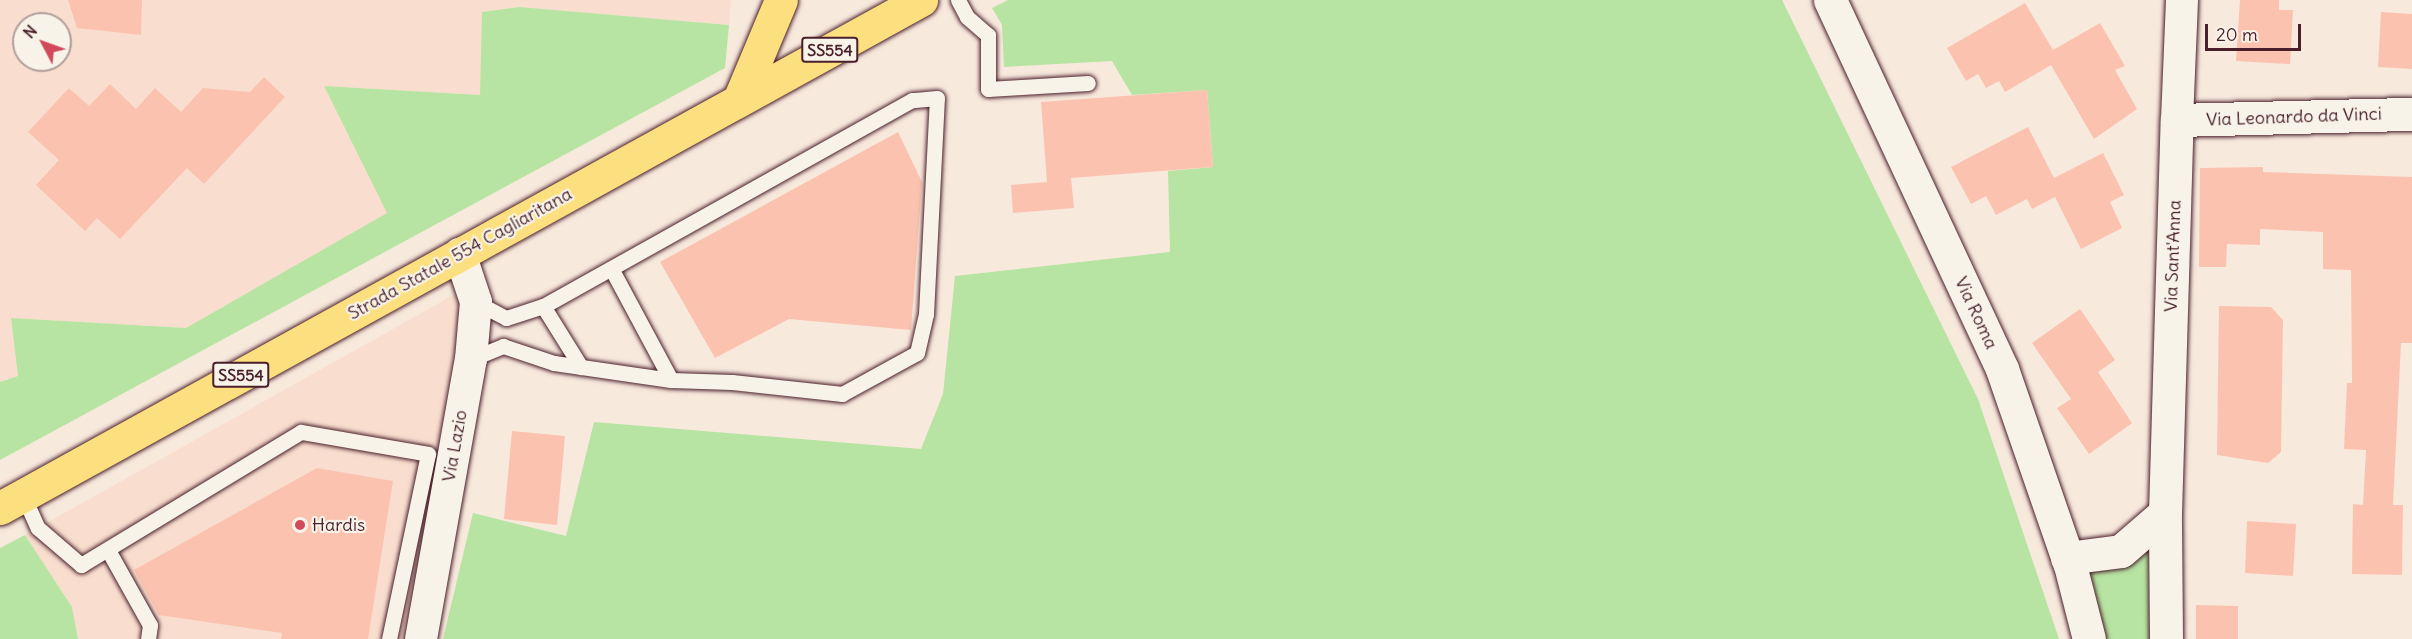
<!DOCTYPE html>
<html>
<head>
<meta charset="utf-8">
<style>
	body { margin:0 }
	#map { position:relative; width:2412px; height:639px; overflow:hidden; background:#f8e9dd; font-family:Delius,sans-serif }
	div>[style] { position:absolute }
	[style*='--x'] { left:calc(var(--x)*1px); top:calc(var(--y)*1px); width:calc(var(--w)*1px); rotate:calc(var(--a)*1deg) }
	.built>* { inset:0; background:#f9decf }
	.green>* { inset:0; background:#b7e4a2 }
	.building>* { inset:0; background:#fbc3af }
	.roads { filter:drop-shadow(0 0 2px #4a1f2b) drop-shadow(0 0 2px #4a1f2b) }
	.service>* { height:15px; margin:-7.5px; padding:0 7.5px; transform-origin:7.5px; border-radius:7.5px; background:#f7f3e8 }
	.minor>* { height:32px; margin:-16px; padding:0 16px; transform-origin:16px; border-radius:16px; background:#f7f3e8 }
	.tertiary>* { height:33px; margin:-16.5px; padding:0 16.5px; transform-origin:16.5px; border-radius:16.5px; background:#f7f3e8 }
	.secondary>* { height:33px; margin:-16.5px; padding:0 16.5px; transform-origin:16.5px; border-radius:16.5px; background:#f7f3e8 }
	.primary>* { height:33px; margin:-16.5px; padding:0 16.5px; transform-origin:16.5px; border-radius:16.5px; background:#fce080 }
	.dots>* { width:16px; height:16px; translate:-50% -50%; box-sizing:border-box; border:3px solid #f7f3e8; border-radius:50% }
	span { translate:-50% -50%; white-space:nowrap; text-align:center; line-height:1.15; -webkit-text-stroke:4.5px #f7f3e8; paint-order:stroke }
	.shield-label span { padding:2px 4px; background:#f7f3e8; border:2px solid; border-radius:4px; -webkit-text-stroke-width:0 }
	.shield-label { font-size:16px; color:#4a1f2b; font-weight:700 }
	.street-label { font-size:18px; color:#4a1f2b }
	.poi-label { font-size:18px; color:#4a1f2b }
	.left { translate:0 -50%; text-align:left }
	.north { position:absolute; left:12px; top:12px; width:60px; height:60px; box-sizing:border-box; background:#f7f3e8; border:2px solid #b29e9c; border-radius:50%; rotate:311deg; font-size:16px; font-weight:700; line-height:24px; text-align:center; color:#4a1f2b }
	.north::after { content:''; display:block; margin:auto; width:21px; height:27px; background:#d1495b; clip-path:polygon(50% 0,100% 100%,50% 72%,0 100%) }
	.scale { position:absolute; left:2205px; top:24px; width:96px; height:27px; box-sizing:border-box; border:3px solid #4a1f2b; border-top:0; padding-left:8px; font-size:18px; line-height:21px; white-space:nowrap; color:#4a1f2b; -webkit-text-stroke:4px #f7f3e8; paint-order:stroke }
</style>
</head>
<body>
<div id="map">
	<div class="built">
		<div style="clip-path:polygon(evenodd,0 0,731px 0,729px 25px,520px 7px,483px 12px,481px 95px,324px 86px,388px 213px,186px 328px,11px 318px,18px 376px,0 382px,0 0,24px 24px,60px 24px,60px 60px,24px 60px,24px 24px)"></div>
		<div style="clip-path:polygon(475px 283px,418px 639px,78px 639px,72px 607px,25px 535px)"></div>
	</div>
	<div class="green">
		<div style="clip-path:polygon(1008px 0,1782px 0,1978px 399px,2059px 639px,443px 639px,473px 513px,566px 536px,594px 422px,921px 449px,943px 394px,955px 276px,1170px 252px,1168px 171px,1213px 167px,1207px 90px,1132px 95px,1112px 61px,1004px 67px,1002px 25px,992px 8px)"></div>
		<div style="clip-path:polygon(520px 7px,729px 25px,725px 68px,0 460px,0 382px,18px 376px,11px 318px,186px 328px,387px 213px,324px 86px,480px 95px,482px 12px)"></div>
		<div style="clip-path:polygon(25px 535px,72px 607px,78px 639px,0 639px,0 548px)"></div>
		<div style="clip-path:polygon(2162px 550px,2157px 639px,2103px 639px,2084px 562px)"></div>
	</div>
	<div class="building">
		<div style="clip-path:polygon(68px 0,142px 0,141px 35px,77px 28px)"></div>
		<div style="clip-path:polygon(2240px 0,2279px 0,2279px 10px,2293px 10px,2290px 64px,2236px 61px)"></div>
		<div style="clip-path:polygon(2025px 3px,2053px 50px,2100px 23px,2125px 66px,2115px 70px,2137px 109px,2094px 139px,2051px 65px,2005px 92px,1999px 81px,1986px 88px,1978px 74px,1966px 81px,1947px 48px)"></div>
		<div style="clip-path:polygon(2381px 12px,2412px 14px,2412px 69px,2378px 67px)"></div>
		<div style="clip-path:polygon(264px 77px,285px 97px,204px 184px,187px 168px,120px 239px,97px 218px,85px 231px,36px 185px,59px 160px,28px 132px,69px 88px,89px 106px,110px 84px,136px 109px,155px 88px,181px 112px,203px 88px,250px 92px)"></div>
		<div style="clip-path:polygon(1207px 90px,1213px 167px,1071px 178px,1074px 208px,1013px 213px,1011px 185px,1047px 182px,1041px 102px)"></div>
		<div style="clip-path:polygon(2028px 127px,2054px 178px,2103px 153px,2124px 195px,2110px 202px,2122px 228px,2081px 249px,2055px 197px,2032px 209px,2027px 199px,1996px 215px,1986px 196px,1971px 204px,1951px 167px)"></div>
		<div style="clip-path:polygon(898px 132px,922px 182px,911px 330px,789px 319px,715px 358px,660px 262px)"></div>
		<div style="clip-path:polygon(2263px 167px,2263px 172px,2412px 177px,2412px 343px,2401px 343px,2393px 505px,2403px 505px,2402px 575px,2352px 574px,2353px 504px,2363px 505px,2366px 450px,2344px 449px,2347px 383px,2352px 383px,2351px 270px,2323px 269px,2323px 232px,2260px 229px,2260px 245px,2227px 244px,2226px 267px,2199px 267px,2200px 168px)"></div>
		<div style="clip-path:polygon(2219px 306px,2271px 307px,2283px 320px,2281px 452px,2268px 463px,2217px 455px)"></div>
		<div style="clip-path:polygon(2080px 309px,2115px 360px,2098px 372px,2132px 423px,2089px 454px,2057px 408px,2071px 399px,2032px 343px)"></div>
		<div style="clip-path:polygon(512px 431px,565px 436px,557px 525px,504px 519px)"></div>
		<div style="clip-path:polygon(317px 468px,393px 481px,368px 639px,281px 639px,282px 633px,159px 615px,134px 570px)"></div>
		<div style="clip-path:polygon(2247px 521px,2296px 524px,2293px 576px,2245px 573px)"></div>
		<div style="clip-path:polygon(2196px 605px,2238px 606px,2238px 639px,2196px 639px)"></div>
	</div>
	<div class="roads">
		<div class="service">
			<div style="--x:958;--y:0;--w:19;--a:62"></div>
			<div style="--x:967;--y:17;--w:28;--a:41"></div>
			<div style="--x:988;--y:35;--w:54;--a:90"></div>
			<div style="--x:988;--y:89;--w:100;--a:-3.4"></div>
			<div style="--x:612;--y:270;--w:125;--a:61.8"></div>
			<div style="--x:543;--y:306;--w:72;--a:58.1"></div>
			<div style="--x:471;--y:359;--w:35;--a:-22"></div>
			<div style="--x:503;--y:346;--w:54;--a:18.4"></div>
			<div style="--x:554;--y:363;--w:118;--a:8.3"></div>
			<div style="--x:671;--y:380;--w:61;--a:1.9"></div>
			<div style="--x:732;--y:382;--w:111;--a:6.2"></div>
			<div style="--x:842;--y:394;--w:85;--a:-28.7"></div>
			<div style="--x:917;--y:353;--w:40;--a:-77"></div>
			<div style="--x:926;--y:314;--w:216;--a:-87.1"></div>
			<div style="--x:937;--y:98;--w:25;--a:175"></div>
			<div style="--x:912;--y:100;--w:423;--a:150.8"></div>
			<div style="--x:543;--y:306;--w:39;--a:162"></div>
			<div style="--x:506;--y:318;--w:34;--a:-152"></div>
			<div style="--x:23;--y:495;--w:36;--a:66"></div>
			<div style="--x:38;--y:528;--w:57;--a:40.7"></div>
			<div style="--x:81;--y:565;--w:257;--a:-31.2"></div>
			<div style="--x:301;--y:432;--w:129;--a:9.8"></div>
			<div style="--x:428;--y:454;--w:189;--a:101.9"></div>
			<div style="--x:108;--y:550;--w:86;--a:60.8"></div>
			<div style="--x:150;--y:625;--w:14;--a:98"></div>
		</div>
		<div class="minor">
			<div style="--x:2177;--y:120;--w:120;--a:-87.6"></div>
			<div style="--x:421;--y:639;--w:284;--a:-79.9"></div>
			<div style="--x:471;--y:359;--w:57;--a:-85"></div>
			<div style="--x:476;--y:302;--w:51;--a:-108.4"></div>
		</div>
		<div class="tertiary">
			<div style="--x:2067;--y:558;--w:54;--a:-7.4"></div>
			<div style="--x:2121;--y:551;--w:58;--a:-40.8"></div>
			<div style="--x:2166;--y:639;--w:126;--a:-90.5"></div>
			<div style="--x:2165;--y:513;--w:393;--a:-88.3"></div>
			<div style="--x:2177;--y:120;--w:235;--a:-1.5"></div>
		</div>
		<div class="secondary">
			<div style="--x:1830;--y:0;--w:407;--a:65"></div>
			<div style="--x:2002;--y:369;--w:207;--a:70.9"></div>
			<div style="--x:2070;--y:565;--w:76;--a:75.6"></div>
		</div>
		<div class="primary">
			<div style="--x:739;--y:100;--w:108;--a:-67.2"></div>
			<div style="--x:0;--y:508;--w:1052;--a:-28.88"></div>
		</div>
	</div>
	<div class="dots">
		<div style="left:300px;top:525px;background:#d1495b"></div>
	</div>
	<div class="shield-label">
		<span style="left:830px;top:50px">SS554</span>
		<span style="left:241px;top:375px">SS554</span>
	</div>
	<div class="street-label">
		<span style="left:2294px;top:117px;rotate:-2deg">Via Leonardo da Vinci</span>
		<span style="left:460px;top:254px;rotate:-29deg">Strada Statale 554 Cagliaritana</span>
		<span style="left:2173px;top:256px;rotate:-88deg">Via Sant'Anna</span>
		<span style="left:1976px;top:313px;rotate:65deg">Via Roma</span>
		<span style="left:455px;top:446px;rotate:-80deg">Via Lazio</span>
	</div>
	<div class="poi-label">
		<span class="left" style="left:312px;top:525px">Hardis</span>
	</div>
	<div class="north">N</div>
	<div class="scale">20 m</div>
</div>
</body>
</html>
